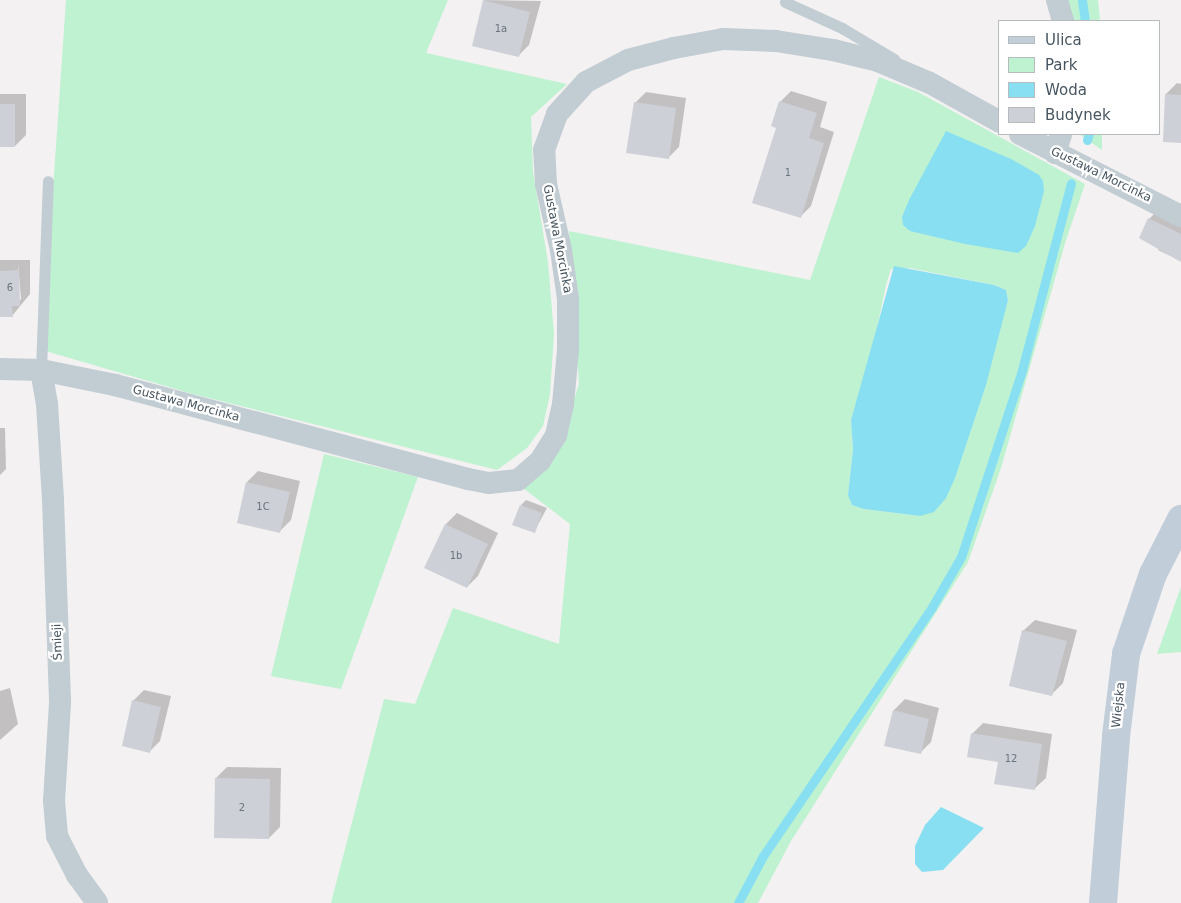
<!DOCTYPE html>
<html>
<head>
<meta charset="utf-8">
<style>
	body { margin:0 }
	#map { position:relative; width:1181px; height:903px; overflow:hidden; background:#f3f1f1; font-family:"DejaVu Sans",sans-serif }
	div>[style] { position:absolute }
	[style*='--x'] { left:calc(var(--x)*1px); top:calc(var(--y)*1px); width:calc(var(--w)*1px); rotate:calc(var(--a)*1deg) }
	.green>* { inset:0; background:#bef2d1 }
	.water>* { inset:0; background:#88dff2 }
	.shadow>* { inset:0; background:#0003 }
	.stream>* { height:9px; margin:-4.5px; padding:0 4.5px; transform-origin:4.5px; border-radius:4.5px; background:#88dff2 }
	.building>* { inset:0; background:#cdd0d6 }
	.lane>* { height:11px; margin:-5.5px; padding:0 5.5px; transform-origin:5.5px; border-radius:5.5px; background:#c1ccd3 }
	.street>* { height:22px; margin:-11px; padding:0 11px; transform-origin:11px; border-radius:11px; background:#c1ccd3 }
	.secondary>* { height:28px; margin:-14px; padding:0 14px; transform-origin:14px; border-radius:14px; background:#c1cdd9 }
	span { translate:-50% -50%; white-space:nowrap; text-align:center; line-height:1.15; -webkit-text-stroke:4.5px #fff; paint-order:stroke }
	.number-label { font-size:10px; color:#68747e }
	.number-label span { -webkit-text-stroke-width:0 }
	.street-label { font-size:12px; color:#475560 }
	.legend { position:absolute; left:998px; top:20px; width:162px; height:115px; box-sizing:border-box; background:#fff; border:1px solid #b5bbbf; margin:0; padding:6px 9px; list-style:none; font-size:15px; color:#475560 }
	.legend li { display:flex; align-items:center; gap:10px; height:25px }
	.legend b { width:25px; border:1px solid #b5bbbf }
</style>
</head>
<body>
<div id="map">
	<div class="green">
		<div style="clip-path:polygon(66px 0,448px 0,426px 53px,567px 84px,531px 117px,533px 172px,548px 262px,554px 334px,550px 394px,543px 426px,527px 448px,497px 470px,193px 394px,42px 350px)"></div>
		<div style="clip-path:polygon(1067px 0,1098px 0,1100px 21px,1072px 21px)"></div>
		<div style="clip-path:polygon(evenodd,879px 77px,918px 92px,1085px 184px,1066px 240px,1001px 468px,968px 562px,791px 841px,758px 903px,331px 903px,384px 699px,415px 704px,453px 608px,559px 644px,570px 524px,523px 488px,564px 430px,579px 384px,569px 231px,810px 280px,879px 77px,910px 268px,994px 285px,1006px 290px,1008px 300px,955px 478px,920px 516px,864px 509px,848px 495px,853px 449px,851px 420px,873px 347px,886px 285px,891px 269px,910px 268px)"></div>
		<div style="clip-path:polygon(1079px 134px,1102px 134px,1102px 150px)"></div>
		<div style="clip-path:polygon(324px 454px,418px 477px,341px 689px,271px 676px)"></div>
		<div style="clip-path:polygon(1181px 587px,1181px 652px,1157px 654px)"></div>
	</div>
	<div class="water">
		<div style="clip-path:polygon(946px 131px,1011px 159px,1039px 175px,1043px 181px,1044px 191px,1035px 226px,1026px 246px,1018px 253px,965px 244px,910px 231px,903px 225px,902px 217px,909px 200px)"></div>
		<div style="clip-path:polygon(894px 266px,994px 285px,1006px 290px,1008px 300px,986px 385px,955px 478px,946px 498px,934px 512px,920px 516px,864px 509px,852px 505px,848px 495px,853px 449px,851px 420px)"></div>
		<div style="clip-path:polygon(941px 807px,984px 828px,943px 870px,922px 872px,915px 864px,915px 846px,925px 825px)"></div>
	</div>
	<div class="shadow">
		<div style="clip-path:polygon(484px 0,541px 1px,529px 45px,518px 56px)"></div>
		<div style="clip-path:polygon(1177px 83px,1181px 84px,1181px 142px,1166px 94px)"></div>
		<div style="clip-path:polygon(791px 91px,827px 102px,820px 127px,834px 132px,811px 206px,800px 217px,777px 127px,780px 102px)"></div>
		<div style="clip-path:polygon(646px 92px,686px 98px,679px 147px,668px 158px,635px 103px)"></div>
		<div style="clip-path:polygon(0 94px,26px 94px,26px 135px,15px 146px,0 146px)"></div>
		<div style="clip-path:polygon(1160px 208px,1181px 218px,1181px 261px,1158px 250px,1160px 247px,1149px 219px)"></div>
		<div style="clip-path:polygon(evenodd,0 260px,30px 260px,30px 294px,12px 316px,0 316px,0 260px,18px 264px,21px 299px,18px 302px,18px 264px)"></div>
		<div style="clip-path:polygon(0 428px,5px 428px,6px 469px,0 475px)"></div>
		<div style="clip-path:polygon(258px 471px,300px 481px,291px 520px,280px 531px,247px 482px)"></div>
		<div style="clip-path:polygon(526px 500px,547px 508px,534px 532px,521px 505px)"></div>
		<div style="clip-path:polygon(457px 513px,498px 533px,478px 576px,467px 587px,446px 524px)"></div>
		<div style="clip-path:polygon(1035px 620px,1077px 630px,1063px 683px,1052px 694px,1023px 631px)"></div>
		<div style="clip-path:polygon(10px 688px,18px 724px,0 740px,0 691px)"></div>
		<div style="clip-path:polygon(144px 690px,171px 696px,160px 741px,149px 752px,133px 701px)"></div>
		<div style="clip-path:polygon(905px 699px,939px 708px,931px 742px,920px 753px,886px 745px,894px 710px)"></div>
		<div style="clip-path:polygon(983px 723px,1052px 734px,1046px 778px,1034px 789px,972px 734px)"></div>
		<div style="clip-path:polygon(227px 767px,281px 768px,280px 827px,269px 838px,216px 778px)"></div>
	</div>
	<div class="stream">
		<div style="--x:1082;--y:0;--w:21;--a:82"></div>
		<div style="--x:1087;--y:140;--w:6;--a:-72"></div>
		<div style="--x:738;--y:903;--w:53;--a:-62"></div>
		<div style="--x:763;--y:856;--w:301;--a:-55.8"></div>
		<div style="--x:932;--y:607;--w:58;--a:-59.9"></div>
		<div style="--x:961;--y:557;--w:197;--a:-71.9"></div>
		<div style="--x:1022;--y:370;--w:193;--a:-75.3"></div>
	</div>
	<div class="building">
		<div style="clip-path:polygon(483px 0,530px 12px,519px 57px,472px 46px)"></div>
		<div style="clip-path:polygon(1165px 94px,1181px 95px,1181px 143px,1163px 142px)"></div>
		<div style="clip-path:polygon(779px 101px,817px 113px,809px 138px,824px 143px,801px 218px,752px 203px,776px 128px,771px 126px)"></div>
		<div style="clip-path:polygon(634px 102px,676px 108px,669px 159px,626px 153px)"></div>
		<div style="clip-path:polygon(0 104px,15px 104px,15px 147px,0 147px)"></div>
		<div style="clip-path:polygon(1148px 218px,1181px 234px,1181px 262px,1139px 238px)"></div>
		<div style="clip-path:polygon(19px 270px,20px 306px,12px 306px,13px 317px,0 317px,0 271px)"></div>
		<div style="clip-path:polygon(246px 482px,290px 492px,280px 533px,237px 523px)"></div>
		<div style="clip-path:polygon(520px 505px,542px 513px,535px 533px,512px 525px)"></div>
		<div style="clip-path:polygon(445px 524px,488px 544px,467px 588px,424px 568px)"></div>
		<div style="clip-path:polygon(1022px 630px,1067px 641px,1052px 696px,1009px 686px)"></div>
		<div style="clip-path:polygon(132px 700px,161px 707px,150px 753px,122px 746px)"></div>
		<div style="clip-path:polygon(893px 710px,929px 719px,921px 754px,884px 746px)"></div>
		<div style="clip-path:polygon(971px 733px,1042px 744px,1035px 790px,994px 784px,998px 762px,967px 757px)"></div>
		<div style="clip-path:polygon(215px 778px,270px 779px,269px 839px,214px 838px)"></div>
	</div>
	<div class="lane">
		<div style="--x:785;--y:2;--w:63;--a:24.5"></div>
		<div style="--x:842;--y:28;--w:61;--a:30.8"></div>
		<div style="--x:41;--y:370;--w:189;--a:-87.9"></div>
	</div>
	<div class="street">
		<div style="--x:1057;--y:0;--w:22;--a:74"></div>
		<div style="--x:1020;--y:134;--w:181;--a:27"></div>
		<div style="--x:1055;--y:153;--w:20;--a:-72"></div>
		<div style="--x:0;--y:369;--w:41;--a:1.4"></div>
		<div style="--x:41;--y:370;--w:76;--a:11.5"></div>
		<div style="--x:115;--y:385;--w:365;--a:14.9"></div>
		<div style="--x:468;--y:479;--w:21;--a:11"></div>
		<div style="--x:489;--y:483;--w:29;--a:-6"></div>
		<div style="--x:518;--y:480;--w:29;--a:-41"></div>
		<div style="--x:540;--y:461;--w:31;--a:-58"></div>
		<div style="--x:556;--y:435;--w:32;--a:-77"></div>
		<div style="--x:563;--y:404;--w:54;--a:-84.7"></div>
		<div style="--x:568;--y:350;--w:51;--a:-90"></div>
		<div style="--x:568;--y:299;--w:49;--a:-98.1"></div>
		<div style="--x:561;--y:250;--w:68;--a:-102.8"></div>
		<div style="--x:546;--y:184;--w:34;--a:-93"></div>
		<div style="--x:544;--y:150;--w:38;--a:-70"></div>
		<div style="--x:557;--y:114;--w:43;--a:-47.8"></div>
		<div style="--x:586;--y:82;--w:47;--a:-27.6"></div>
		<div style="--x:628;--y:60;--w:48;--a:-14.6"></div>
		<div style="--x:674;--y:48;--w:50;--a:-10.4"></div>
		<div style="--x:723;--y:39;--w:53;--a:2.2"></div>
		<div style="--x:776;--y:41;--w:58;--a:9"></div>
		<div style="--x:833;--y:50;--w:46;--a:13.7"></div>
		<div style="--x:878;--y:61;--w:56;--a:22.9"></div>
		<div style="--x:930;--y:83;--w:80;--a:29.1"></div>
		<div style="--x:41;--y:370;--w:35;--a:80"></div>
		<div style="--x:47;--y:404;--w:96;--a:86.4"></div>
		<div style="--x:53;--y:500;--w:203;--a:88"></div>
		<div style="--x:60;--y:703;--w:98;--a:93.5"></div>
		<div style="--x:54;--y:801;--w:35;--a:85"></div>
		<div style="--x:57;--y:836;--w:44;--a:62.9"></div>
		<div style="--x:77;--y:875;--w:34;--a:54"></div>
	</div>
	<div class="secondary">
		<div style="--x:1103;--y:903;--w:168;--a:-85.5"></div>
		<div style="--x:1116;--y:736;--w:83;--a:-83"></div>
		<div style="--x:1126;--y:654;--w:84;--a:-71.4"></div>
		<div style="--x:1153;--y:574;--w:62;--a:-63"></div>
	</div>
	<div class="number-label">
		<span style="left:501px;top:29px">1a</span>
		<span style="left:788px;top:173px">1</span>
		<span style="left:10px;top:288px">6</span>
		<span style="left:263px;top:507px">1C</span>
		<span style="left:456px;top:556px">1b</span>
		<span style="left:1011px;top:759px">12</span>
		<span style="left:242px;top:808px">2</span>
	</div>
	<div class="street-label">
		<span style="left:1101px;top:175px;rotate:26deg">Gustawa Morcinka</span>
		<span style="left:557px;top:239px;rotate:79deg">Gustawa Morcinka</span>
		<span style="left:186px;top:404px;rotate:15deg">Gustawa Morcinka</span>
		<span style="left:58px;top:642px;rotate:-92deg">Śmieji</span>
		<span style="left:1119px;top:705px;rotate:-84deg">Wiejska</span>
	</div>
	<ul class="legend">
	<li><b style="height:6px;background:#c1cdd9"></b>Ulica</li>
	<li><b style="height:14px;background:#bef2d1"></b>Park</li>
	<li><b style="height:14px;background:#88dff2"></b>Woda</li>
	<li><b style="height:14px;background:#cdd0d6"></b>Budynek</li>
	</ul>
</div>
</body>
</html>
